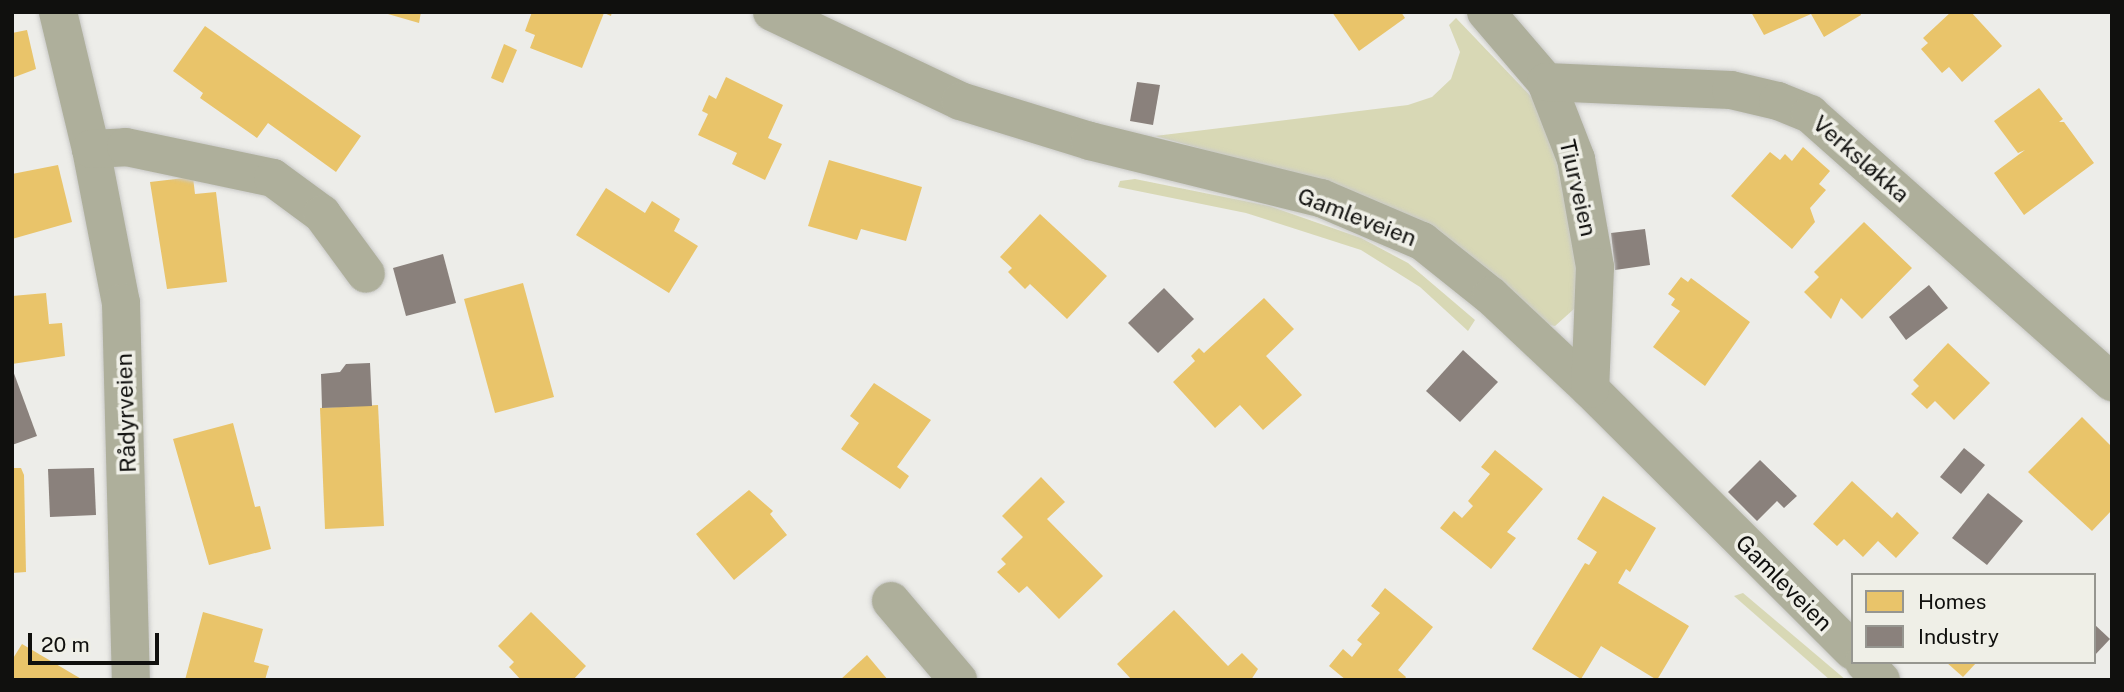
<!DOCTYPE html>
<html>
<head>
<meta charset="utf-8">
<style>
	body { margin:0 }
	#map { position:relative; width:2124px; height:692px; overflow:hidden; background:#edede9; font-family:"Public Sans",sans-serif }
	div>[style] { position:absolute }
	[style*='--x'] { left:calc(var(--x)*1px); top:calc(var(--y)*1px); width:calc(var(--w)*1px); rotate:calc(var(--a)*1deg) }
	.green>* { inset:0; background:#d8d8b5 }
	.homes>* { inset:0; background:#e9c46a }
	.industry>* { inset:0; background:#8a817c }
	.roads { filter:drop-shadow(0 0 2px #c9c9c7) drop-shadow(0 0 2px #c9c9c7) }
	.minor>* { height:38px; margin:-19px; padding:0 19px; transform-origin:19px; border-radius:19px; background:#aeaf9b }
	span { translate:-50% -50%; white-space:nowrap; text-align:center; line-height:1.15; -webkit-text-stroke:7px #efefe7; paint-order:stroke }
	.street-label { font-size:23px; color:#10100e }
	.frame { position:absolute; inset:0; border:14px solid #10100e; pointer-events:none }
	.legend { position:absolute; left:1851px; top:573px; width:245px; height:91px; box-sizing:border-box; background:#efefe7; border:2px solid #969690; margin:0; padding:9px 12px; list-style:none; font-size:21px; color:#10100e }
	.legend li { display:flex; align-items:center; gap:14px; height:35px }
	.legend b { width:35px; border:2px solid #969690 }
	.scale { position:absolute; left:28px; top:633px; width:131px; height:32px; box-sizing:border-box; border:4px solid #10100e; border-top:0; padding-left:9px; font-size:21px; line-height:24px; white-space:nowrap; color:#10100e; -webkit-text-stroke:5px #efefe7; paint-order:stroke }
</style>
</head>
<body>
<div id="map">
	<div class="green">
		<div style="clip-path:polygon(1456px 18px,1544px 110px,1565px 154px,1584px 300px,1555px 326px,1535px 322px,1246px 161px,1155px 136px,1408px 105px,1432px 97px,1451px 79px,1460px 52px,1449px 25px)"></div>
		<div style="clip-path:polygon(1135px 179px,1269px 206px,1361px 238px,1408px 263px,1475px 320px,1468px 331px,1420px 287px,1361px 250px,1246px 213px,1118px 187px,1120px 181px)"></div>
		<div style="clip-path:polygon(1743px 593px,1846px 680px,1830px 680px,1734px 596px)"></div>
	</div>
	<div class="homes">
		<div style="clip-path:polygon(381px 12px,421px 12px,419px 23px)"></div>
		<div style="clip-path:polygon(532px 12px,612px 12px,611px 16px,604px 13px,582px 68px,530px 48px,535px 35px,525px 31px)"></div>
		<div style="clip-path:polygon(1332px 12px,1401px 12px,1405px 18px,1359px 51px)"></div>
		<div style="clip-path:polygon(1751px 12px,1860px 12px,1861px 15px,1824px 37px,1811px 14px,1764px 35px)"></div>
		<div style="clip-path:polygon(1951px 12px,1971px 12px,2002px 46px,1962px 82px,1949px 67px,1942px 73px,1921px 49px,1928px 43px,1923px 38px)"></div>
		<div style="clip-path:polygon(205px 26px,361px 136px,336px 172px,268px 123px,257px 138px,200px 98px,203px 93px,173px 71px)"></div>
		<div style="clip-path:polygon(27px 30px,36px 69px,12px 78px,12px 33px)"></div>
		<div style="clip-path:polygon(504px 44px,517px 50px,503px 83px,491px 78px)"></div>
		<div style="clip-path:polygon(726px 77px,783px 105px,768px 138px,782px 144px,765px 180px,732px 164px,737px 153px,698px 135px,708px 114px,702px 111px,709px 95px,716px 99px)"></div>
		<div style="clip-path:polygon(2039px 88px,2063px 119px,2059px 122px,2064px 122px,2094px 163px,2024px 215px,1994px 173px,2025px 150px,2018px 153px,1994px 121px)"></div>
		<div style="clip-path:polygon(1803px 147px,1830px 171px,1819px 184px,1826px 190px,1810px 208px,1815px 222px,1792px 249px,1731px 196px,1770px 152px,1780px 160px,1785px 154px,1792px 161px)"></div>
		<div style="clip-path:polygon(829px 160px,922px 187px,906px 241px,861px 229px,857px 240px,808px 226px)"></div>
		<div style="clip-path:polygon(58px 165px,72px 222px,12px 239px,12px 174px)"></div>
		<div style="clip-path:polygon(193px 177px,195px 194px,216px 192px,227px 282px,167px 289px,150px 182px)"></div>
		<div style="clip-path:polygon(606px 188px,645px 213px,652px 201px,680px 219px,674px 231px,698px 246px,669px 293px,576px 235px)"></div>
		<div style="clip-path:polygon(1040px 214px,1107px 276px,1067px 319px,1030px 284px,1025px 289px,1008px 272px,1012px 268px,1000px 257px)"></div>
		<div style="clip-path:polygon(1864px 222px,1912px 268px,1862px 319px,1841px 298px,1831px 319px,1804px 292px,1819px 277px,1814px 272px)"></div>
		<div style="clip-path:polygon(1681px 277px,1688px 282px,1691px 278px,1750px 322px,1705px 386px,1653px 347px,1680px 311px,1671px 305px,1675px 299px,1668px 294px)"></div>
		<div style="clip-path:polygon(523px 283px,554px 397px,495px 413px,464px 299px)"></div>
		<div style="clip-path:polygon(46px 293px,49px 324px,62px 323px,65px 356px,12px 364px,12px 296px)"></div>
		<div style="clip-path:polygon(1264px 298px,1294px 329px,1266px 356px,1302px 395px,1263px 430px,1240px 405px,1215px 428px,1173px 382px,1195px 361px,1191px 356px,1199px 348px,1204px 353px)"></div>
		<div style="clip-path:polygon(1948px 343px,1990px 383px,1954px 420px,1935px 401px,1927px 409px,1911px 394px,1919px 386px,1913px 380px)"></div>
		<div style="clip-path:polygon(874px 383px,931px 420px,897px 467px,909px 476px,900px 489px,841px 449px,859px 423px,850px 416px)"></div>
		<div style="clip-path:polygon(378px 405px,384px 526px,325px 529px,320px 408px)"></div>
		<div style="clip-path:polygon(2082px 417px,2112px 447px,2112px 510px,2092px 531px,2028px 472px)"></div>
		<div style="clip-path:polygon(233px 423px,255px 507px,260px 506px,271px 549px,209px 565px,173px 439px)"></div>
		<div style="clip-path:polygon(1495px 450px,1543px 489px,1507px 532px,1516px 538px,1491px 569px,1440px 528px,1454px 511px,1462px 518px,1473px 506px,1468px 501px,1490px 474px,1481px 467px)"></div>
		<div style="clip-path:polygon(12px 468px,21px 468px,24px 475px,26px 572px,12px 573px)"></div>
		<div style="clip-path:polygon(1041px 477px,1065px 502px,1047px 519px,1103px 576px,1059px 619px,1027px 586px,1019px 593px,997px 572px,1006px 564px,1001px 559px,1023px 537px,1002px 516px)"></div>
		<div style="clip-path:polygon(1852px 481px,1892px 518px,1897px 512px,1919px 533px,1896px 558px,1878px 541px,1863px 557px,1844px 539px,1837px 546px,1813px 524px)"></div>
		<div style="clip-path:polygon(749px 490px,773px 511px,770px 514px,787px 535px,734px 580px,696px 534px)"></div>
		<div style="clip-path:polygon(1603px 496px,1656px 528px,1630px 572px,1626px 569px,1618px 583px,1689px 626px,1657px 680px,1601px 646px,1581px 679px,1532px 649px,1585px 563px,1589px 565px,1597px 552px,1577px 539px)"></div>
		<div style="clip-path:polygon(1385px 588px,1433px 627px,1398px 670px,1406px 677px,1404px 680px,1346px 680px,1329px 666px,1343px 649px,1352px 657px,1362px 644px,1357px 640px,1380px 613px,1371px 606px)"></div>
		<div style="clip-path:polygon(1174px 610px,1228px 666px,1242px 653px,1258px 669px,1251px 680px,1132px 680px,1117px 664px)"></div>
		<div style="clip-path:polygon(203px 612px,263px 629px,254px 662px,269px 666px,265px 680px,185px 680px)"></div>
		<div style="clip-path:polygon(531px 612px,586px 666px,573px 680px,521px 680px,509px 667px,514px 662px,498px 646px)"></div>
		<div style="clip-path:polygon(22px 644px,83px 680px,12px 680px,12px 660px)"></div>
		<div style="clip-path:polygon(867px 655px,888px 680px,840px 680px)"></div>
		<div style="clip-path:polygon(1946px 662px,1977px 662px,1963px 677px)"></div>
	</div>
	<div class="industry">
		<div style="clip-path:polygon(1137px 82px,1160px 85px,1153px 125px,1130px 121px)"></div>
		<div style="clip-path:polygon(1645px 229px,1650px 265px,1615px 270px,1611px 233px)"></div>
		<div style="clip-path:polygon(443px 254px,456px 303px,406px 316px,393px 268px)"></div>
		<div style="clip-path:polygon(1929px 285px,1948px 308px,1906px 340px,1889px 317px)"></div>
		<div style="clip-path:polygon(1164px 288px,1194px 319px,1158px 353px,1128px 323px)"></div>
		<div style="clip-path:polygon(1463px 350px,1498px 382px,1460px 422px,1426px 391px)"></div>
		<div style="clip-path:polygon(370px 363px,372px 406px,322px 408px,321px 374px,340px 372px,346px 364px)"></div>
		<div style="clip-path:polygon(12px 368px,37px 436px,12px 445px)"></div>
		<div style="clip-path:polygon(1964px 448px,1985px 465px,1961px 494px,1940px 477px)"></div>
		<div style="clip-path:polygon(1760px 460px,1797px 496px,1784px 508px,1777px 501px,1757px 521px,1728px 492px)"></div>
		<div style="clip-path:polygon(94px 468px,96px 515px,50px 517px,48px 469px)"></div>
		<div style="clip-path:polygon(1988px 493px,2023px 521px,1987px 565px,1952px 538px)"></div>
		<div style="clip-path:polygon(2094px 624px,2110px 639px,2094px 656px)"></div>
	</div>
	<div class="roads">
		<div class="minor">
			<div style="--x:58;--y:12;--w:141;--a:76.5"></div>
			<div style="--x:91;--y:149;--w:157;--a:79"></div>
			<div style="--x:121;--y:303;--w:377;--a:88.5"></div>
			<div style="--x:772;--y:12;--w:208;--a:25.3"></div>
			<div style="--x:960;--y:101;--w:136;--a:17.1"></div>
			<div style="--x:1090;--y:141;--w:238;--a:13.9"></div>
			<div style="--x:1321;--y:198;--w:110;--a:23.1"></div>
			<div style="--x:1422;--y:241;--w:88;--a:38.6"></div>
			<div style="--x:1491;--y:296;--w:136;--a:43.2"></div>
			<div style="--x:1590;--y:389;--w:371;--a:44.9"></div>
			<div style="--x:1486;--y:12;--w:92;--a:49.4"></div>
			<div style="--x:1546;--y:82;--w:83;--a:68.7"></div>
			<div style="--x:1576;--y:159;--w:110;--a:80"></div>
			<div style="--x:1595;--y:267;--w:122;--a:92.3"></div>
			<div style="--x:1546;--y:82;--w:185;--a:2.5"></div>
			<div style="--x:1731;--y:90;--w:48;--a:13.2"></div>
			<div style="--x:1778;--y:101;--w:35;--a:22"></div>
			<div style="--x:1810;--y:114;--w:404;--a:41.6"></div>
			<div style="--x:91;--y:149;--w:35;--a:-3"></div>
			<div style="--x:126;--y:147;--w:150;--a:11.9"></div>
			<div style="--x:273;--y:178;--w:61;--a:36.3"></div>
			<div style="--x:322;--y:214;--w:74;--a:53.7"></div>
			<div style="--x:891;--y:601;--w:104;--a:49.7"></div>
			<div style="--x:1864;--y:662;--w:25;--a:47"></div>
		</div>
	</div>
	<div class="street-label">
		<span style="left:1861px;top:159px;rotate:41deg">Verksløkka</span>
		<span style="left:1578px;top:188px;rotate:77deg">Tiurveien</span>
		<span style="left:1357px;top:217px;rotate:21deg">Gamleveien</span>
		<span style="left:126px;top:413px;rotate:-92deg">Rådyrveien</span>
		<span style="left:1784px;top:583px;rotate:45deg">Gamleveien</span>
	</div>
	<div class="frame"></div>
	<ul class="legend">
	<li><b style="height:19px;background:#e9c46a"></b>Homes</li>
	<li><b style="height:19px;background:#8a817c"></b>Industry</li>
	</ul>
	<div class="scale">20 m</div>
</div>
</body>
</html>
